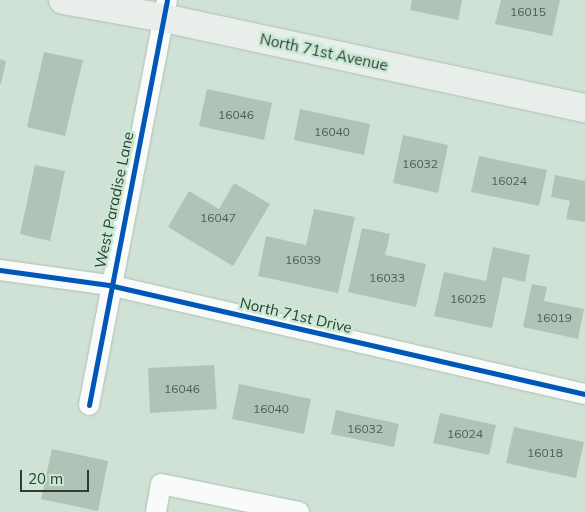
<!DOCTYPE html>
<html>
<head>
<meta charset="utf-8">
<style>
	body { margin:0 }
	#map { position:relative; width:585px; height:512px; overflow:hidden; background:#d0e2d6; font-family:Mulish,sans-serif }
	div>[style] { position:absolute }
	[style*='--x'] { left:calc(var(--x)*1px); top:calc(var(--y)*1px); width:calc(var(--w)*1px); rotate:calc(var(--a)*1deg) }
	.building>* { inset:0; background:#afc3b6 }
	.roads { filter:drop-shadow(0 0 1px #b0bfb5) drop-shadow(0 0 1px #b0bfb5) }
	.street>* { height:20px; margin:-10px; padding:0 10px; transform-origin:10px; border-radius:10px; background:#f8fbf9 }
	.secondary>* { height:28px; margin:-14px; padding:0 14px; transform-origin:14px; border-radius:14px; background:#e8efea }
	.cycleway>* { height:5px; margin:-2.5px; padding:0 2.5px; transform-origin:2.5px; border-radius:2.5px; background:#0057b8 }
	span { translate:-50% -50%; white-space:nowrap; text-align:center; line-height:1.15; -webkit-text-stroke:5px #c9e9d4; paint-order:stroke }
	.number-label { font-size:12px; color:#4f5d54 }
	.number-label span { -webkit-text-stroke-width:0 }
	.street-label { font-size:15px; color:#2f3b33 }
	.scale { position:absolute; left:20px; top:470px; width:69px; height:22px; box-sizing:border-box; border:2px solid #2f3b33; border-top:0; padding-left:6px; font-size:15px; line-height:18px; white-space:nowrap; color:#2f3b33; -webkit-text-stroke:4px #c9e9d4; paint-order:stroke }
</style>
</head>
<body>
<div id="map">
	<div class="building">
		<div style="clip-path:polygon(412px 0,462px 0,458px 20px,410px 10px)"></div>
		<div style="clip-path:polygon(501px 0,560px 0,552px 36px,495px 24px)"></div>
		<div style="clip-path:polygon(44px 52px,83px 60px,65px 136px,27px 127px)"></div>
		<div style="clip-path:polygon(0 59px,6px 61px,1px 84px,0 84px)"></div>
		<div style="clip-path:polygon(207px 89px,272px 103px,264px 140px,199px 126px)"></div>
		<div style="clip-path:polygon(300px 109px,370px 124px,364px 155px,294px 140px)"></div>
		<div style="clip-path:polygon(403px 135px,448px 145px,438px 193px,393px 183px)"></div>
		<div style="clip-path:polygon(479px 156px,547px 170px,539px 206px,471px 192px)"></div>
		<div style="clip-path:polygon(35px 165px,65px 171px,50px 241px,20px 234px)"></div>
		<div style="clip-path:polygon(555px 175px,585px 181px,585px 222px,566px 219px,570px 201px,551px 197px)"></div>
		<div style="clip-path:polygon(234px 183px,270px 204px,233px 266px,168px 227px,189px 191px,219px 209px)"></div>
		<div style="clip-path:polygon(314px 209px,355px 217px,338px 293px,258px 276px,266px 236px,306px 245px)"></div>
		<div style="clip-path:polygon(362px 228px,390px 234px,385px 255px,426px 264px,416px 307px,348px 292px)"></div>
		<div style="clip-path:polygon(493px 247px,530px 255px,525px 282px,503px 277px,492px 328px,434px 316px,444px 272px,486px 281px)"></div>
		<div style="clip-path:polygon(532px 284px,547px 287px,544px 301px,584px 309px,578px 339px,523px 327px)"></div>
		<div style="clip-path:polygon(214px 365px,217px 409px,150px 413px,148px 368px)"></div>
		<div style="clip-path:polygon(239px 384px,311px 399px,304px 434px,232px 419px)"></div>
		<div style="clip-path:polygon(336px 410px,399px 424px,394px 447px,331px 434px)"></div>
		<div style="clip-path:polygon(440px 413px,496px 425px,489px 455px,433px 443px)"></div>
		<div style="clip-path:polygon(514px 427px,584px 442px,576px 478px,506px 463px)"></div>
		<div style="clip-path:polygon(52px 449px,108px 461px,98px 511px,41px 499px)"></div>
	</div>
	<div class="roads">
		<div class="street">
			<div style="--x:0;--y:270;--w:110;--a:7.8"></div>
			<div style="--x:109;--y:285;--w:488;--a:12.9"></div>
			<div style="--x:89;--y:405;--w:412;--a:-79.1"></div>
			<div style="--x:156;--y:512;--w:28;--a:-80"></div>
			<div style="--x:161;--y:484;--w:141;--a:11.5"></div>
		</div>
		<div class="secondary">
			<div style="--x:63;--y:0;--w:103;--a:10.1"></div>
			<div style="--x:164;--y:18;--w:431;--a:12.1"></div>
		</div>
	</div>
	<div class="cycleway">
		<div style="--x:0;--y:270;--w:110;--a:7.8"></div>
		<div style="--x:109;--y:285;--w:488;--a:12.9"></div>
		<div style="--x:89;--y:405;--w:412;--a:-79.1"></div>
	</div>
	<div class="number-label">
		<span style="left:528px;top:12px">16015</span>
		<span style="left:236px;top:115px">16046</span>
		<span style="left:332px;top:132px">16040</span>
		<span style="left:420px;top:164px">16032</span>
		<span style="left:509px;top:181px">16024</span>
		<span style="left:218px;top:218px">16047</span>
		<span style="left:303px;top:260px">16039</span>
		<span style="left:387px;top:278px">16033</span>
		<span style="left:468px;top:299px">16025</span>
		<span style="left:554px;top:318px">16019</span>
		<span style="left:182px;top:389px">16046</span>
		<span style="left:271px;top:409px">16040</span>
		<span style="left:365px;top:429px">16032</span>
		<span style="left:465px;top:434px">16024</span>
		<span style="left:545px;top:453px">16018</span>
	</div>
	<div class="street-label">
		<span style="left:324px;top:52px;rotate:12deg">North 71st Avenue</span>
		<span style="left:114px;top:200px;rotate:-78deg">West Paradise Lane</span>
		<span style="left:296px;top:315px;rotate:13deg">North 71st Drive</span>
	</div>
	<div class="scale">20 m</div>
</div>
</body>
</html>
